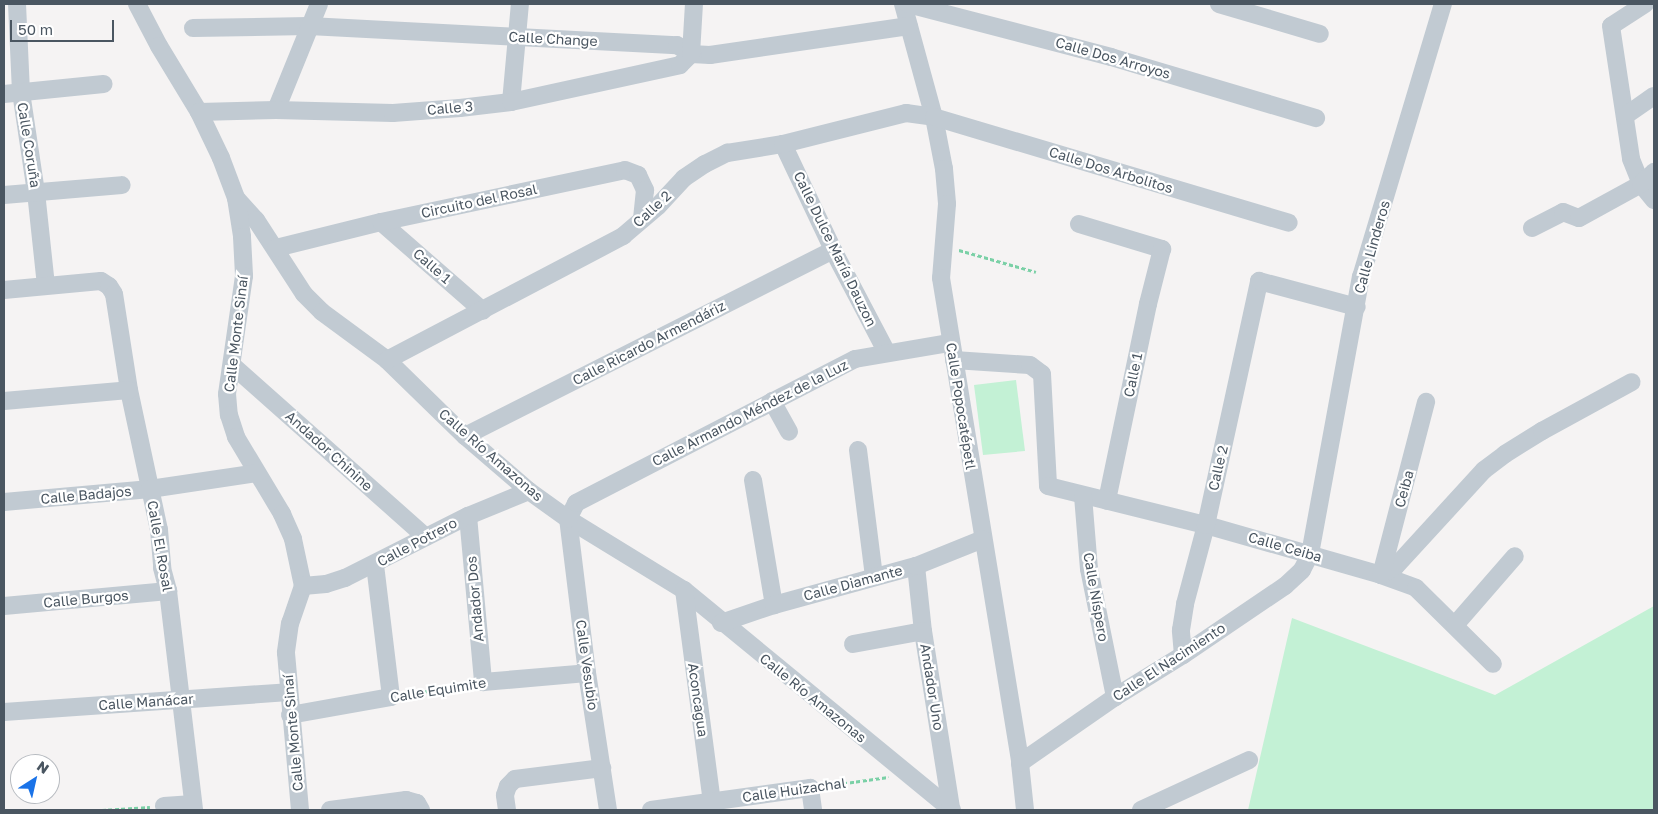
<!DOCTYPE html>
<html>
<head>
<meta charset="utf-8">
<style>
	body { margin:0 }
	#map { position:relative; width:1658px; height:814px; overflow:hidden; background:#f5f3f3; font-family:"Golos Text",sans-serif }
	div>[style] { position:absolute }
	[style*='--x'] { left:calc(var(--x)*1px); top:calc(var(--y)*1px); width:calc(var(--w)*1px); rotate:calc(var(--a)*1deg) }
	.green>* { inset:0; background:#c3f1d5 }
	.path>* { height:2.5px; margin-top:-1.25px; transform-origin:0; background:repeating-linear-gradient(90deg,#7ad0a6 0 4px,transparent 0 6.5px) }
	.minor>* { height:18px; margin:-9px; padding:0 9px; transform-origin:9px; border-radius:9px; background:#c1cad2 }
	span { translate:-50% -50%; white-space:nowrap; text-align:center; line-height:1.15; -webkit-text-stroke:4.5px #fff; paint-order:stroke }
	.street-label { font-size:14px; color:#4a5661 }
	.frame { position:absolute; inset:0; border:5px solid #4a5661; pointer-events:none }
	.north { position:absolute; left:10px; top:754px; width:50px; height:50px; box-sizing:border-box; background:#fff; border:1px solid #b7bbc0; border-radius:50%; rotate:35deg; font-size:14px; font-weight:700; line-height:20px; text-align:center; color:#4a5661 }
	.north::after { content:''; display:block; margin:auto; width:18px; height:22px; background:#1a73e8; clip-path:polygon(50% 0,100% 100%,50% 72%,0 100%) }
	.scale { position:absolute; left:10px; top:20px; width:104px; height:22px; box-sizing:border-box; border:2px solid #4a5661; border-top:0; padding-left:6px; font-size:15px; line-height:18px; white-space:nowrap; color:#4a5661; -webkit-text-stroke:4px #fff; paint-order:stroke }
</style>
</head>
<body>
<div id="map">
	<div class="green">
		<div style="clip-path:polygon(1016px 380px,1025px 451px,983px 455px,974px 385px)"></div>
		<div style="clip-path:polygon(1654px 606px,1654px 810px,1248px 810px,1292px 618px,1495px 695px)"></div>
	</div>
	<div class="path">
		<div style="--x:959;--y:250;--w:80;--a:15.9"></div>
		<div style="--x:404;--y:695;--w:65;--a:-9.8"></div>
		<div style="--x:824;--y:786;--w:65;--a:-8"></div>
		<div style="--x:102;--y:810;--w:48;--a:-3.6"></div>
	</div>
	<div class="minor">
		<div style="--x:17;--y:4;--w:88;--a:87.4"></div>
		<div style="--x:21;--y:92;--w:101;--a:81.5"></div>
		<div style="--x:36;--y:192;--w:94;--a:83.9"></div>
		<div style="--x:137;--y:4;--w:47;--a:62.4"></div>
		<div style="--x:159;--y:46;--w:77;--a:58.8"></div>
		<div style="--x:199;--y:112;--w:51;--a:64.4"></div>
		<div style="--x:221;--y:158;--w:43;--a:69.4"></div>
		<div style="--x:236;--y:198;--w:30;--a:48"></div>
		<div style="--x:256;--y:220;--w:88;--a:57"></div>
		<div style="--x:304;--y:294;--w:25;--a:45"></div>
		<div style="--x:322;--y:312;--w:81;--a:36.4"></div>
		<div style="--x:387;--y:360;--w:109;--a:44.3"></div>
		<div style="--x:465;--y:436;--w:84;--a:40.7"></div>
		<div style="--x:529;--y:491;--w:48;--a:35.7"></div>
		<div style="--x:568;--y:519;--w:136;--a:31.5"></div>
		<div style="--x:684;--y:590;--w:347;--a:39.4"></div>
		<div style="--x:903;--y:4;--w:117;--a:74.7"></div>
		<div style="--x:934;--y:117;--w:53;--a:79.1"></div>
		<div style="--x:944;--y:169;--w:35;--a:85"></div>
		<div style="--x:947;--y:204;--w:74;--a:94.6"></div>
		<div style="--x:941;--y:278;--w:491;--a:80.7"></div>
		<div style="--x:1020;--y:763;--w:47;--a:83.9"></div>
		<div style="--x:908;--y:4;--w:210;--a:14.6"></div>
		<div style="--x:1111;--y:57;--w:214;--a:16.6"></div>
		<div style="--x:1219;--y:4;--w:105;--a:16.5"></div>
		<div style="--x:1645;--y:4;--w:40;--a:147.1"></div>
		<div style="--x:1611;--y:26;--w:134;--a:81.4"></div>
		<div style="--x:1631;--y:159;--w:27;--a:68"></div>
		<div style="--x:1641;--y:184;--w:21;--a:51"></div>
		<div style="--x:193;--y:28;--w:116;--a:-1"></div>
		<div style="--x:309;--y:26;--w:368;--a:3"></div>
		<div style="--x:677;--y:45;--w:17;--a:33"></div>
		<div style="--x:691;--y:54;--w:19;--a:3"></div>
		<div style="--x:710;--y:55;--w:201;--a:-8.3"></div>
		<div style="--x:4;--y:94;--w:100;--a:-5.7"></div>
		<div style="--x:511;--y:102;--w:98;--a:-84.8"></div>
		<div style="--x:276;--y:110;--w:114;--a:-67.9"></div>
		<div style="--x:199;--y:112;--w:77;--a:-1.5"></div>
		<div style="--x:276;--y:110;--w:117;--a:1.5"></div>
		<div style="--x:393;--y:113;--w:67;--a:-4.3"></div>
		<div style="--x:460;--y:108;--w:51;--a:-6.7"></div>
		<div style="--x:511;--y:102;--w:173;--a:-12.3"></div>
		<div style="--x:680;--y:65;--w:16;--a:-45"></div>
		<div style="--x:691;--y:54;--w:50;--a:-86.6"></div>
		<div style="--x:1625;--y:116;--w:35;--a:-35"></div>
		<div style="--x:783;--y:144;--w:117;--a:64.7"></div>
		<div style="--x:833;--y:250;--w:116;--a:62.3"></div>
		<div style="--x:4;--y:195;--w:118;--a:-4.8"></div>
		<div style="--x:236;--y:198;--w:39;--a:81"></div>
		<div style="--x:242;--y:237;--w:39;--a:87"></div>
		<div style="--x:244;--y:276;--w:119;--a:98.2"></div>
		<div style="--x:227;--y:394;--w:21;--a:85"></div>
		<div style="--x:229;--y:415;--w:23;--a:72"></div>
		<div style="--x:236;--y:437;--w:90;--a:59.1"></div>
		<div style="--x:282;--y:514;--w:27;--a:66"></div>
		<div style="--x:293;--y:539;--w:48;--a:78"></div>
		<div style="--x:303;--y:586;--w:39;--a:109"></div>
		<div style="--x:290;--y:623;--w:30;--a:98"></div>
		<div style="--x:286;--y:653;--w:158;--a:84.9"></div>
		<div style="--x:381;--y:222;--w:135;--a:41.1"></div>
		<div style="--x:1079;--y:224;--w:87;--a:16.8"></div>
		<div style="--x:1162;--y:249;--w:57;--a:104.3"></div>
		<div style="--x:1148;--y:304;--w:201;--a:101.8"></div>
		<div style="--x:1532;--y:228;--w:35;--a:-27"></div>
		<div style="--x:1563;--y:212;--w:17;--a:21"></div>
		<div style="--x:1579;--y:218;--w:71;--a:-28.7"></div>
		<div style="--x:1641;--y:184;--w:18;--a:-43"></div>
		<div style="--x:276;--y:248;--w:108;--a:-13.9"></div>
		<div style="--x:381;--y:222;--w:249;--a:-12"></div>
		<div style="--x:625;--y:170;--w:14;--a:21"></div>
		<div style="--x:638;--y:175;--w:17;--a:65"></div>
		<div style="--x:645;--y:190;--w:28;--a:96"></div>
		<div style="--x:4;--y:290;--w:97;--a:-5.3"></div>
		<div style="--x:101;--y:281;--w:9;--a:32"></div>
		<div style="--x:109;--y:286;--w:9;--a:58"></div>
		<div style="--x:114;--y:294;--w:97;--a:81.1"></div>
		<div style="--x:129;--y:390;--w:143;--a:77.9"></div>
		<div style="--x:159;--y:530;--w:38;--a:85"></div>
		<div style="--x:162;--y:568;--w:24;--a:75"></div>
		<div style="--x:168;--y:591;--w:221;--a:83.2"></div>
		<div style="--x:387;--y:360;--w:267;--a:-27.7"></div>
		<div style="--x:623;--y:236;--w:46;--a:-40.6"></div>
		<div style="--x:658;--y:206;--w:38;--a:-47"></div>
		<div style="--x:684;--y:178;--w:25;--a:-34"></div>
		<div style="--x:705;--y:164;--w:25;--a:-27"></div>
		<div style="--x:727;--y:153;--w:57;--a:-9.1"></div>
		<div style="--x:783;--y:144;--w:127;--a:-14.1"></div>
		<div style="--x:906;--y:113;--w:28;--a:8"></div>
		<div style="--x:934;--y:117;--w:370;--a:16.6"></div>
		<div style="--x:954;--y:360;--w:76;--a:3.8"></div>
		<div style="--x:1030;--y:365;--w:15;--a:37"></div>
		<div style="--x:1042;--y:374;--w:112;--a:86.9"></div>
		<div style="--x:1048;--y:486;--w:163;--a:13.9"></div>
		<div style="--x:1206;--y:525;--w:182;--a:15.9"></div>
		<div style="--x:1381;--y:575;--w:37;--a:20"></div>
		<div style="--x:1416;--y:588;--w:108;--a:44.6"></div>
		<div style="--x:232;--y:365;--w:259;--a:41.6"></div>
		<div style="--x:4;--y:401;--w:125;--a:-5"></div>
		<div style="--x:772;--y:401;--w:35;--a:61"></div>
		<div style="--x:465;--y:436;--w:412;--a:-26.8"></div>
		<div style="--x:858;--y:450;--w:128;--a:82.8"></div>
		<div style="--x:753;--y:480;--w:127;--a:80.5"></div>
		<div style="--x:1083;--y:496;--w:73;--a:85.3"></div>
		<div style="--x:1089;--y:569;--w:131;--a:78.5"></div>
		<div style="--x:4;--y:502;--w:147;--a:-5.1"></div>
		<div style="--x:150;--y:489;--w:108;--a:-8.5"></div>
		<div style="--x:468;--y:516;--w:167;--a:84.8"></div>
		<div style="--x:483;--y:682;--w:104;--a:-4.9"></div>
		<div style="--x:916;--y:566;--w:65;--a:83.9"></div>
		<div style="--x:923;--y:631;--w:179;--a:81"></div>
		<div style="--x:1381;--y:575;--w:17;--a:-31"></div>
		<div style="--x:1396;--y:566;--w:130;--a:-47.5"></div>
		<div style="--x:1484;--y:470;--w:26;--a:-37"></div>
		<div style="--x:1505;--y:454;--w:44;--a:-31.9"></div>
		<div style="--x:1542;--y:431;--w:102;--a:-28.6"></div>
		<div style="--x:1381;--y:575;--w:179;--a:-75.4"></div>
		<div style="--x:303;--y:586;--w:23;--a:-5"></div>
		<div style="--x:326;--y:584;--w:20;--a:-18"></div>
		<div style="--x:345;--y:578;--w:138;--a:-26.8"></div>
		<div style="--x:468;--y:516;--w:66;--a:-22.3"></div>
		<div style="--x:684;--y:590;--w:222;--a:82.5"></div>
		<div style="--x:4;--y:606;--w:165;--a:-5.2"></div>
		<div style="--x:721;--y:623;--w:56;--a:-18.8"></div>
		<div style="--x:774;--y:605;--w:147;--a:-15.4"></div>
		<div style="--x:916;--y:566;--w:72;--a:-21.9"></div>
		<div style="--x:1455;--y:625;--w:91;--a:-49"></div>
		<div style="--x:853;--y:644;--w:71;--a:-10.5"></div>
		<div style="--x:1183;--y:655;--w:25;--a:-95"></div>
		<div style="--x:1181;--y:630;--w:26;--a:-81"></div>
		<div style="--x:1185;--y:604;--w:82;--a:-75.1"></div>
		<div style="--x:1206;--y:525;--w:250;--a:-77.7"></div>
		<div style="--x:1259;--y:281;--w:101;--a:14.9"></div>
		<div style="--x:4;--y:712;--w:285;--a:-4"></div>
		<div style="--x:290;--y:715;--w:103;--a:-10.1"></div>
		<div style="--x:391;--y:697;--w:134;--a:-96.9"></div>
		<div style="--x:1020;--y:763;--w:116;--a:-34.8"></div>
		<div style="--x:1115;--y:697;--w:80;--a:-31.7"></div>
		<div style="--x:1183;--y:655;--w:123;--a:-34.1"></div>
		<div style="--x:1285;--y:586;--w:23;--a:-43"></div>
		<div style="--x:1302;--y:570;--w:18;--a:-63"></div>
		<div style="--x:1310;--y:554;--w:282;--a:-79.6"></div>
		<div style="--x:1361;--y:277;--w:285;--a:-73.3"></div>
		<div style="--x:164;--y:806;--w:29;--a:-4"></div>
		<div style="--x:330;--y:810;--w:77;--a:-7.5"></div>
		<div style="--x:406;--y:800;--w:11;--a:15"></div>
		<div style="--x:417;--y:803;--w:8;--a:60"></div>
		<div style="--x:507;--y:810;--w:15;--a:-98"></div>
		<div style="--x:505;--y:795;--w:9;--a:-72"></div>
		<div style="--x:508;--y:786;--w:10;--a:-45"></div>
		<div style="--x:515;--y:779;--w:88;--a:-7.2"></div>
		<div style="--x:608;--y:810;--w:139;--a:-98.7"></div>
		<div style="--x:587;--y:673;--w:155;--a:-97"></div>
		<div style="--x:568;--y:519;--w:18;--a:-63"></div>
		<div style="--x:576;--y:503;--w:314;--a:-27.3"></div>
		<div style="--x:855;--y:359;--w:96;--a:-9.6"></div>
		<div style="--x:651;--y:810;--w:161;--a:-7.9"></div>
		<div style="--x:810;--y:788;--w:22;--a:82"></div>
		<div style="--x:1141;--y:810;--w:119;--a:-24.8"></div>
	</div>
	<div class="street-label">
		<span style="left:553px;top:39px;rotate:3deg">Calle Change</span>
		<span style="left:1113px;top:58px;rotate:16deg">Calle Dos Arroyos</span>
		<span style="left:450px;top:108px;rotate:-5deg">Calle 3</span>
		<span style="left:29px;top:145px;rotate:81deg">Calle Coruña</span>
		<span style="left:1111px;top:170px;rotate:17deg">Calle Dos Arbolitos</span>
		<span style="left:479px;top:201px;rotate:-12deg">Circuito del Rosal</span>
		<span style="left:652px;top:209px;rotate:-43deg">Calle 2</span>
		<span style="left:1372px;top:247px;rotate:-74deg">Calle Linderos</span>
		<span style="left:835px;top:249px;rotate:64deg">Calle Dulce María Dauzon</span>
		<span style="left:432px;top:266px;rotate:41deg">Calle 1</span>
		<span style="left:236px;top:334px;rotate:-83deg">Calle Monte Sinaí</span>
		<span style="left:649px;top:343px;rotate:-27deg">Calle Ricardo Armendáriz</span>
		<span style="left:1133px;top:375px;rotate:-78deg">Calle 1</span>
		<span style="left:961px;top:406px;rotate:81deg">Calle Popocatépetl</span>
		<span style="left:750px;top:413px;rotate:-27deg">Calle Armando Méndez de la Luz</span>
		<span style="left:329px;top:451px;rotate:42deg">Andador Chinine</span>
		<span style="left:491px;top:455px;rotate:41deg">Calle Río Amazonas</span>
		<span style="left:1218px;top:468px;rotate:-77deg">Calle 2</span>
		<span style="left:1404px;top:489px;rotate:-75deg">Ceiba</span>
		<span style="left:86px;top:495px;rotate:-5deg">Calle Badajos</span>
		<span style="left:417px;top:542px;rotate:-28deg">Calle Potrero</span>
		<span style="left:160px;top:546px;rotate:80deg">Calle El Rosal</span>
		<span style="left:1285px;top:547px;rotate:16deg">Calle Ceiba</span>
		<span style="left:853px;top:583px;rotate:-15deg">Calle Diamante</span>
		<span style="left:1096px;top:597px;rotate:80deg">Calle Níspero</span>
		<span style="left:86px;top:599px;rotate:-5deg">Calle Burgos</span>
		<span style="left:475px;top:599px;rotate:-95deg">Andador Dos</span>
		<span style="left:1169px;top:662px;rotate:-33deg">Calle El Nacimiento</span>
		<span style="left:587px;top:665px;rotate:82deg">Calle Vesubio</span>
		<span style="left:932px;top:687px;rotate:81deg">Andador Uno</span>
		<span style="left:438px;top:690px;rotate:-9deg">Calle Equimite</span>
		<span style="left:813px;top:698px;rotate:39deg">Calle Río Amazonas</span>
		<span style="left:698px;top:700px;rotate:82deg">Aconcagua</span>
		<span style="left:146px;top:702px;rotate:-4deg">Calle Manácar</span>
		<span style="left:293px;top:733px;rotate:-95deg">Calle Monte Sinaí</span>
		<span style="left:794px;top:790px;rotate:-8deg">Calle Huizachal</span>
	</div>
	<div class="frame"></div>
	<div class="north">N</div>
	<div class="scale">50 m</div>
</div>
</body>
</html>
